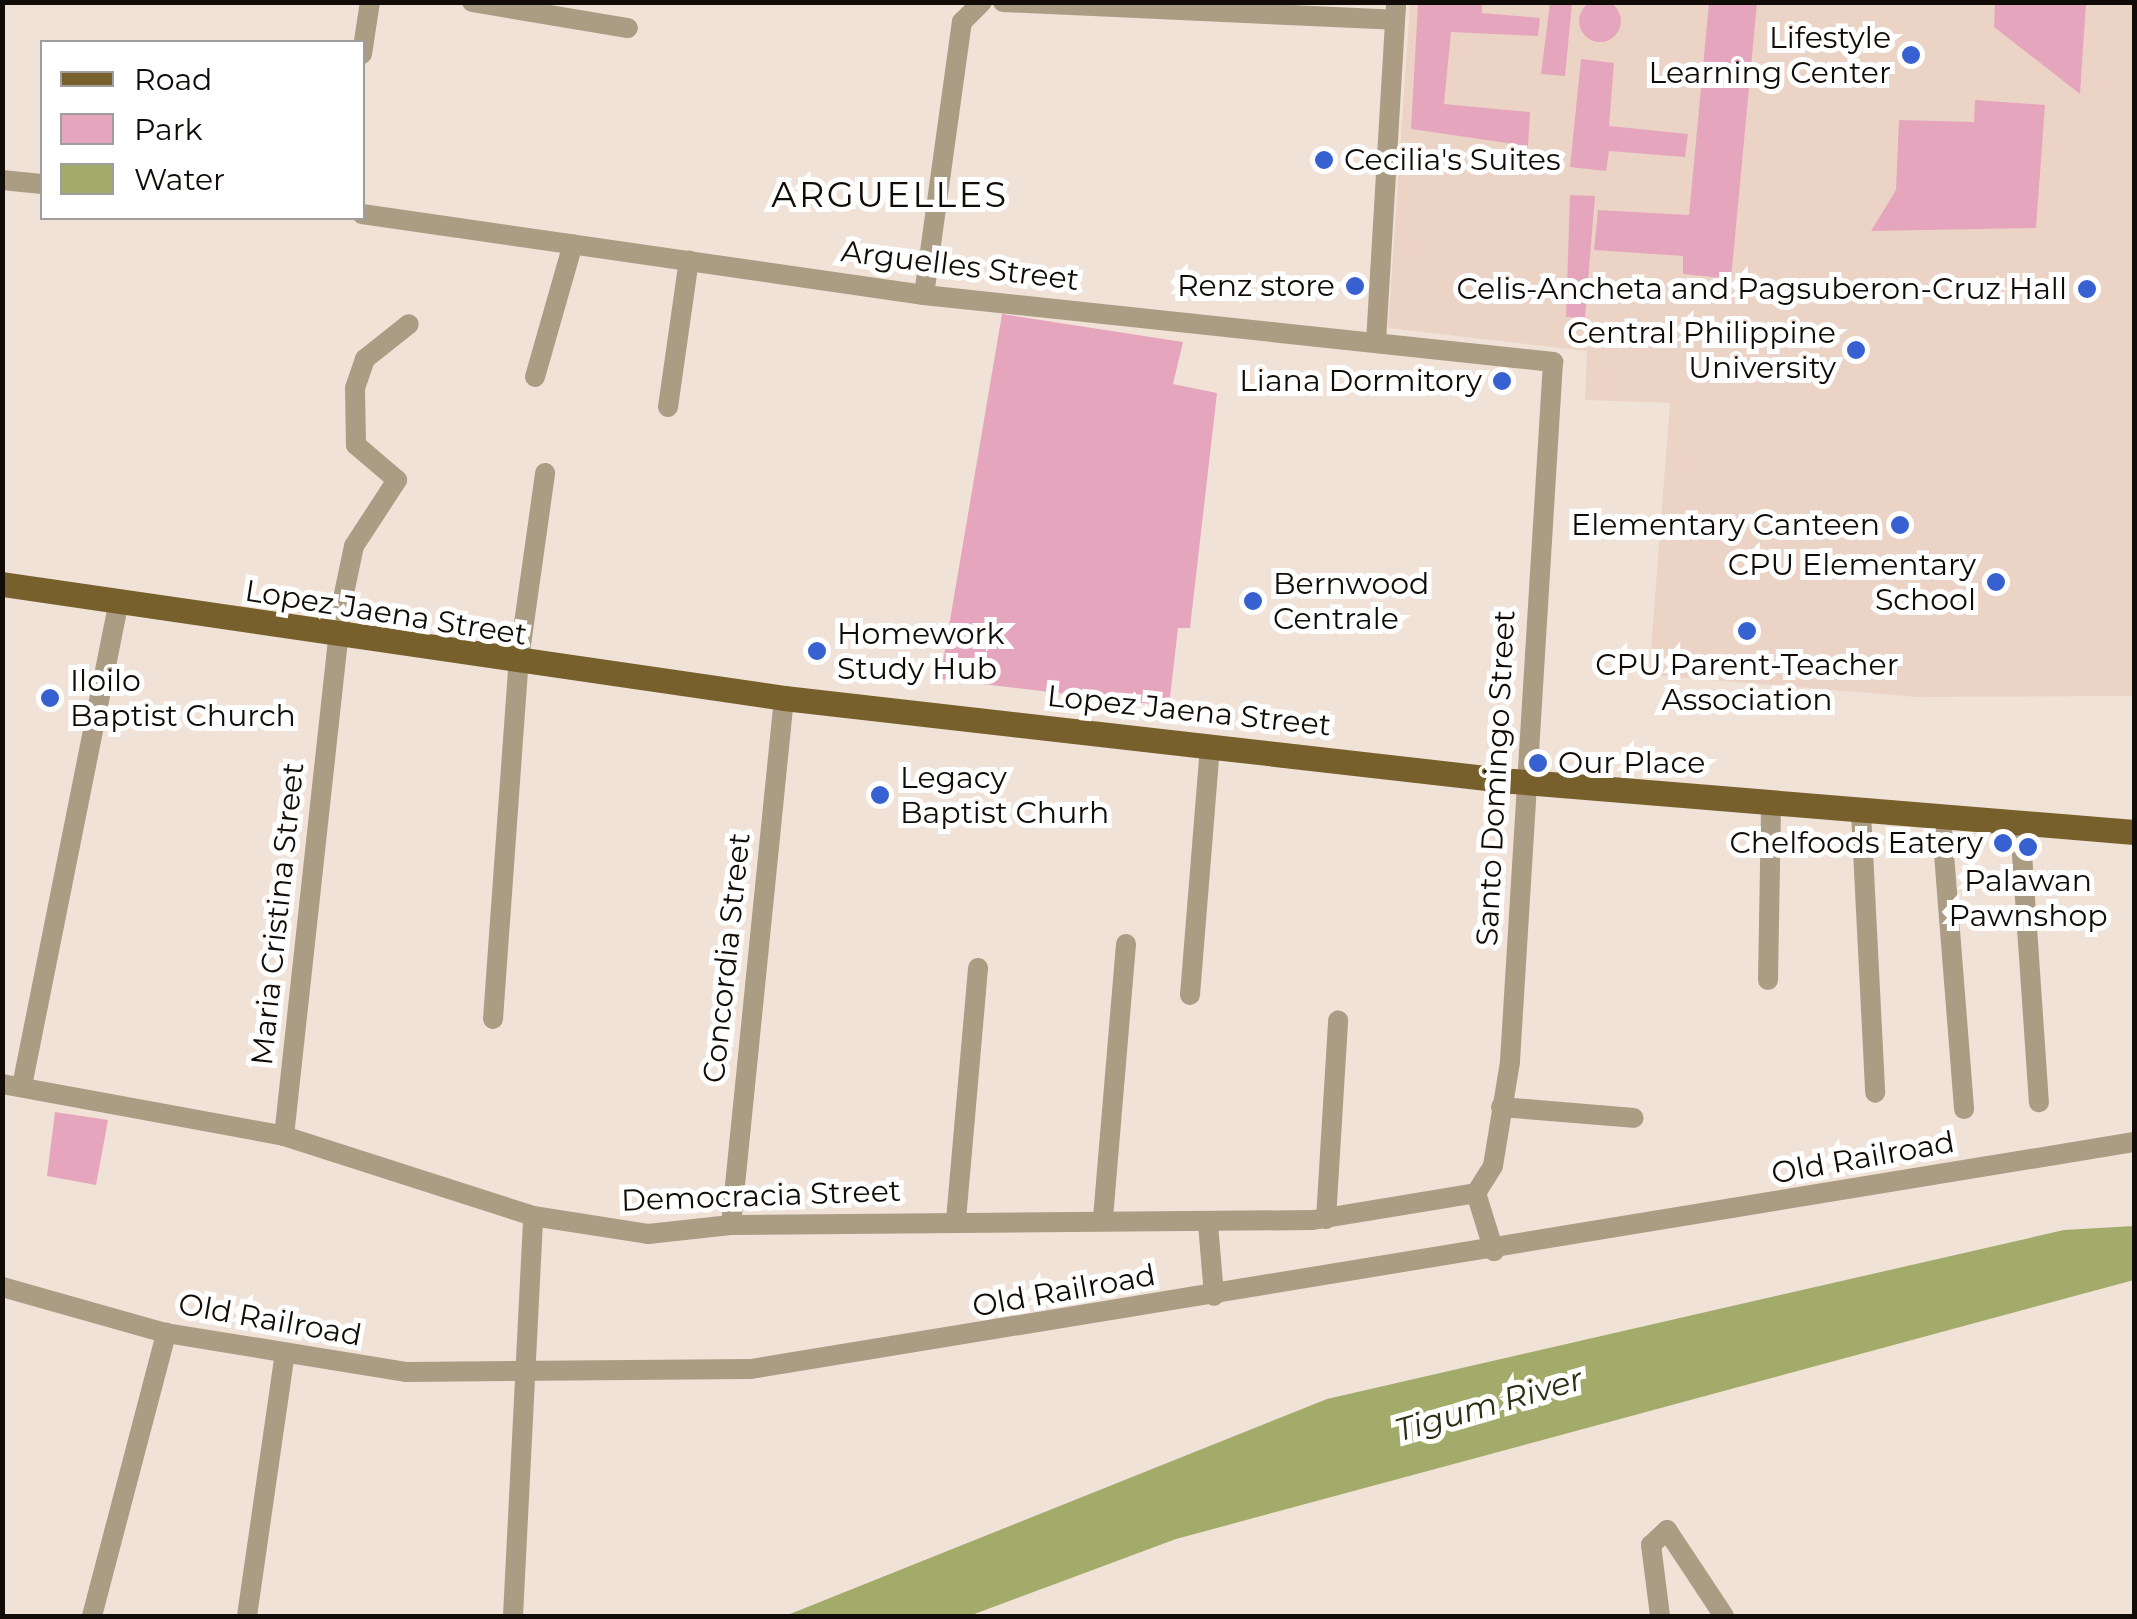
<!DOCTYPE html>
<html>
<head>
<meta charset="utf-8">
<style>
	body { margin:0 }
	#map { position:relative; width:2137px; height:1619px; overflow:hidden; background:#f1e2d8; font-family:Montserrat,sans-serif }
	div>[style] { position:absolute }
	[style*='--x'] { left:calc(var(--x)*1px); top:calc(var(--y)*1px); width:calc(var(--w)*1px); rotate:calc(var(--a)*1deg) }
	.built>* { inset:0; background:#ebd4c6 }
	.green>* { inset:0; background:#e5a6bd }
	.round { border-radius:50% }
	.water>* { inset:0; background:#a2ab69 }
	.minor>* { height:20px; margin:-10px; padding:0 10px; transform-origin:10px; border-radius:10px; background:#aa9d83 }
	.major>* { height:25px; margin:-12.5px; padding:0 12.5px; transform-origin:12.5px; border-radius:12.5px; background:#78602d }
	.dots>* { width:28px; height:28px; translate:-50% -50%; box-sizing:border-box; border:5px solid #fff; border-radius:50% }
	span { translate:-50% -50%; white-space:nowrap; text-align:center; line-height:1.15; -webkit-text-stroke:10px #fff; paint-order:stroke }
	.poi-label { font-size:30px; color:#110c08 }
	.right { translate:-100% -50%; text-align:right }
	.left { translate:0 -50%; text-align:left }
	.street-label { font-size:30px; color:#110c08 }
	.water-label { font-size:32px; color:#2c3012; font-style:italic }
	.quarter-label { font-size:35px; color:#110c08; letter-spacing:2.5px }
	.frame { position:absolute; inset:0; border:5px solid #110c08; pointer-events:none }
	.legend { position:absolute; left:40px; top:40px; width:325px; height:180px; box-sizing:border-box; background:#fff; border:2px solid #a09e9c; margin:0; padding:12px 18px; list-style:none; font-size:30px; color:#110c08 }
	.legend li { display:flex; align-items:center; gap:20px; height:50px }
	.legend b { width:50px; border:2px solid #a09e9c }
</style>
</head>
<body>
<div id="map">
	<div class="built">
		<div style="clip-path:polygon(1410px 3px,2134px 3px,2134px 696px,1917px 697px,1649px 675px,1670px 403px,1585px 400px,1587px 351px,1388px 328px)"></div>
	</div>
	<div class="green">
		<div class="round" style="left:1579px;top:0;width:42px;height:42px"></div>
		<div style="clip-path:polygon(1418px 3px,1482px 3px,1482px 13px,1540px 18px,1538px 36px,1451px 32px,1444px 104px,1530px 112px,1528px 146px,1411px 129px)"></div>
		<div style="clip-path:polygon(1550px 3px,1572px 3px,1565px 76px,1541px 74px)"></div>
		<div style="clip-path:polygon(1709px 3px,1757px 3px,1731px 279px,1683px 274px,1683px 256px,1594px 250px,1598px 210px,1689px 215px)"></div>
		<div style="clip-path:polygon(1995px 3px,2086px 3px,2080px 94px,1994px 27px)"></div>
		<div style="clip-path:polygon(1581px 59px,1614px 63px,1609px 126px,1688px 134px,1685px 157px,1609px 151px,1606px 171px,1570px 167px)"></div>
		<div style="clip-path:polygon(1975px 100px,2045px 105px,2036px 228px,1871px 231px,1896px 190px,1899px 120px,1974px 122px)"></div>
		<div style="clip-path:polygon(1570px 195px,1595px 196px,1585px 318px,1566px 317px)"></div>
		<div style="clip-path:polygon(1002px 314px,1183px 342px,1173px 384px,1217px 393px,1190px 628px,1178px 628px,1169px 706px,940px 679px)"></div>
		<div style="clip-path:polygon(55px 1112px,108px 1120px,96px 1185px,47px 1176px)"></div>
	</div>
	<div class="water">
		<div style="clip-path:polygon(2134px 1226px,2134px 1280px,1176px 1539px,969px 1616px,785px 1616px,1327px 1399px,2064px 1230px)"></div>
	</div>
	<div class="minor">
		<div style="--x:472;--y:2;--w:158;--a:9.5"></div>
		<div style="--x:1003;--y:2;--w:392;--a:2.6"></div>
		<div style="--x:362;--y:54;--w:53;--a:-81.3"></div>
		<div style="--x:2;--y:180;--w:40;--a:5.7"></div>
		<div style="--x:362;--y:214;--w:568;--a:8.2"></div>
		<div style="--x:924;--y:295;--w:633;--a:6.08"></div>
		<div style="--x:1553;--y:362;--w:701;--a:93.52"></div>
		<div style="--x:1510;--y:1062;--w:105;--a:99.3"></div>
		<div style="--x:1493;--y:1166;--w:32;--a:122"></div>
		<div style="--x:924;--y:295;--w:276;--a:-82.1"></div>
		<div style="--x:962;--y:22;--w:28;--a:-45"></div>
		<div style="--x:1376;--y:342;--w:341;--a:-86.6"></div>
		<div style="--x:535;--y:377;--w:138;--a:-74.1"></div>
		<div style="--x:668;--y:407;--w:148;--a:-81.9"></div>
		<div style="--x:1861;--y:812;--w:281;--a:87.1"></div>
		<div style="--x:1941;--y:816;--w:294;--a:85.5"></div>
		<div style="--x:2020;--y:825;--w:278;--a:86.1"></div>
		<div style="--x:1768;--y:980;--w:176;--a:-89"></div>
		<div style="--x:1190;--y:995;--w:251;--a:-85.4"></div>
		<div style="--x:493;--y:1019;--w:354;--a:-85.9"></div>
		<div style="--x:518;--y:666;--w:195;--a:-82"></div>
		<div style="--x:2;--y:1084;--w:287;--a:10.4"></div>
		<div style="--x:284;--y:1136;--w:262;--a:17.8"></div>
		<div style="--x:533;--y:1216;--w:116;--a:8.9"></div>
		<div style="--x:648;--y:1234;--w:83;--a:-6.2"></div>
		<div style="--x:731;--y:1225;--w:582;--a:-0.49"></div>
		<div style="--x:1313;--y:1220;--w:165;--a:-9.4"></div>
		<div style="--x:22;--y:1086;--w:490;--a:-78.7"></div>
		<div style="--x:1501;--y:1107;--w:133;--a:4.7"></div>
		<div style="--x:284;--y:1136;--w:536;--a:-83.79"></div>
		<div style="--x:342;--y:603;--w:58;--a:-78.1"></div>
		<div style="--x:354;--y:546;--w:79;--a:-56.9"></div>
		<div style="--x:397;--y:480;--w:54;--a:-139.5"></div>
		<div style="--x:356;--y:445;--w:57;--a:-91"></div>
		<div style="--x:355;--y:388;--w:31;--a:-71"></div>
		<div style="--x:365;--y:359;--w:56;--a:-38.5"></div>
		<div style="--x:1476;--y:1193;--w:61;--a:72.8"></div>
		<div style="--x:1103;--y:1218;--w:275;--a:-85.2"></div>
		<div style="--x:1326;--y:1219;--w:199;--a:-86.5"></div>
		<div style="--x:956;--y:1220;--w:253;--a:-85"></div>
		<div style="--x:1208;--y:1224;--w:72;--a:85.2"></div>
		<div style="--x:731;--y:1225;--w:530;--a:-84.26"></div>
		<div style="--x:2;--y:1287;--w:170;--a:15.7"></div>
		<div style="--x:166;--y:1333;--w:244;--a:9.2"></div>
		<div style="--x:407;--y:1372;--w:344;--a:-0.5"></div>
		<div style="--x:751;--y:1369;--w:1402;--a:-9.32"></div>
		<div style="--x:92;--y:1616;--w:293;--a:-75.3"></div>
		<div style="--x:247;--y:1616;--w:261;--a:-81.8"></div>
		<div style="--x:513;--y:1616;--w:400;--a:-87.1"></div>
		<div style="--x:1660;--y:1616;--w:72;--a:-97.2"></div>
		<div style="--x:1651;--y:1545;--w:22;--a:-43"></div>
		<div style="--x:1667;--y:1530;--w:103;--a:56.5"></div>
	</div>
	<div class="major">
		<div style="--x:2;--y:584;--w:790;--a:8.29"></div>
		<div style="--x:784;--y:698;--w:734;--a:6.5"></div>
		<div style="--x:1513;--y:781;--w:623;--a:4.69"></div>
	</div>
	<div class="dots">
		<div style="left:1911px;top:55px;background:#3760d0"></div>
		<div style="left:1324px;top:160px;background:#3760d0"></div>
		<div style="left:1355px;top:286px;background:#3760d0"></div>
		<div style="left:2087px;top:289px;background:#3760d0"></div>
		<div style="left:1856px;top:350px;background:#3760d0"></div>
		<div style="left:1502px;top:381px;background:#3760d0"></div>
		<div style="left:1900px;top:525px;background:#3760d0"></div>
		<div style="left:1996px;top:582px;background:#3760d0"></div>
		<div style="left:1253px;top:601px;background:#3760d0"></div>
		<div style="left:1747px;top:631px;background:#3760d0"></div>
		<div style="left:817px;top:651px;background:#3760d0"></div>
		<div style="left:50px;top:698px;background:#3760d0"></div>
		<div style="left:1538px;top:763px;background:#3760d0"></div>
		<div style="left:880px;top:795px;background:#3760d0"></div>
		<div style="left:2003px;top:843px;background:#3760d0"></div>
		<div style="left:2028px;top:847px;background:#3760d0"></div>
	</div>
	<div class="poi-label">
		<span class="right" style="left:1891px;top:55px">Lifestyle<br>Learning Center</span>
		<span class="left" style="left:1344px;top:160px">Cecilia's Suites</span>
		<span class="right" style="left:1335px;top:286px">Renz store</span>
		<span class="right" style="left:2067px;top:289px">Celis-Ancheta and Pagsuberon-Cruz Hall</span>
		<span class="right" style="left:1836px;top:350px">Central Philippine<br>University</span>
		<span class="right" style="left:1482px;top:381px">Liana Dormitory</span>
		<span class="right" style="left:1880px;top:525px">Elementary Canteen</span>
		<span class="right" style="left:1976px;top:582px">CPU Elementary<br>School</span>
		<span class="left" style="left:1273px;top:601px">Bernwood<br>Centrale</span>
		<span class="left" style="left:837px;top:651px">Homework<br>Study Hub</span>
		<span style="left:1747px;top:682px">CPU Parent-Teacher<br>Association</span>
		<span class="left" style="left:70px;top:698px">Iloilo<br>Baptist Church</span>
		<span class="left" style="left:1558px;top:763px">Our Place</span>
		<span class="left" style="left:900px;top:795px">Legacy<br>Baptist Churh</span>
		<span class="right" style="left:1983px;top:843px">Chelfoods Eatery</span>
		<span style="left:2028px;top:898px">Palawan<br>Pawnshop</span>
	</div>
	<div class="street-label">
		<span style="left:960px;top:266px;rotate:7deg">Arguelles Street</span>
		<span style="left:386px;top:613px;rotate:9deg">Lopez Jaena Street</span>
		<span style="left:1189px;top:711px;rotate:6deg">Lopez Jaena Street</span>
		<span style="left:1496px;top:778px;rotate:-87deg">Santo Domingo Street</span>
		<span style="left:278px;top:914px;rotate:-84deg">Maria Cristina Street</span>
		<span style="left:727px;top:958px;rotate:-84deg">Concordia Street</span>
		<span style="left:1863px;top:1158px;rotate:-10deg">Old Railroad</span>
		<span style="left:761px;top:1196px;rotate:-2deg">Democracia Street</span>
		<span style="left:1064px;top:1291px;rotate:-10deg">Old Railroad</span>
		<span style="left:270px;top:1320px;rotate:10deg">Old Railroad</span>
	</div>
	<div class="water-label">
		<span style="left:1489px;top:1405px;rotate:-16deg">Tigum River</span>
	</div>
	<div class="quarter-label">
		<span style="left:890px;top:195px">ARGUELLES</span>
	</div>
	<div class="frame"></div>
	<ul class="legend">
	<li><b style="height:12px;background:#78602d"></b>Road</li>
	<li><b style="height:28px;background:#e5a6bd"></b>Park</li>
	<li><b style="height:28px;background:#a2ab69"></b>Water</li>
	</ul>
</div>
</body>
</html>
